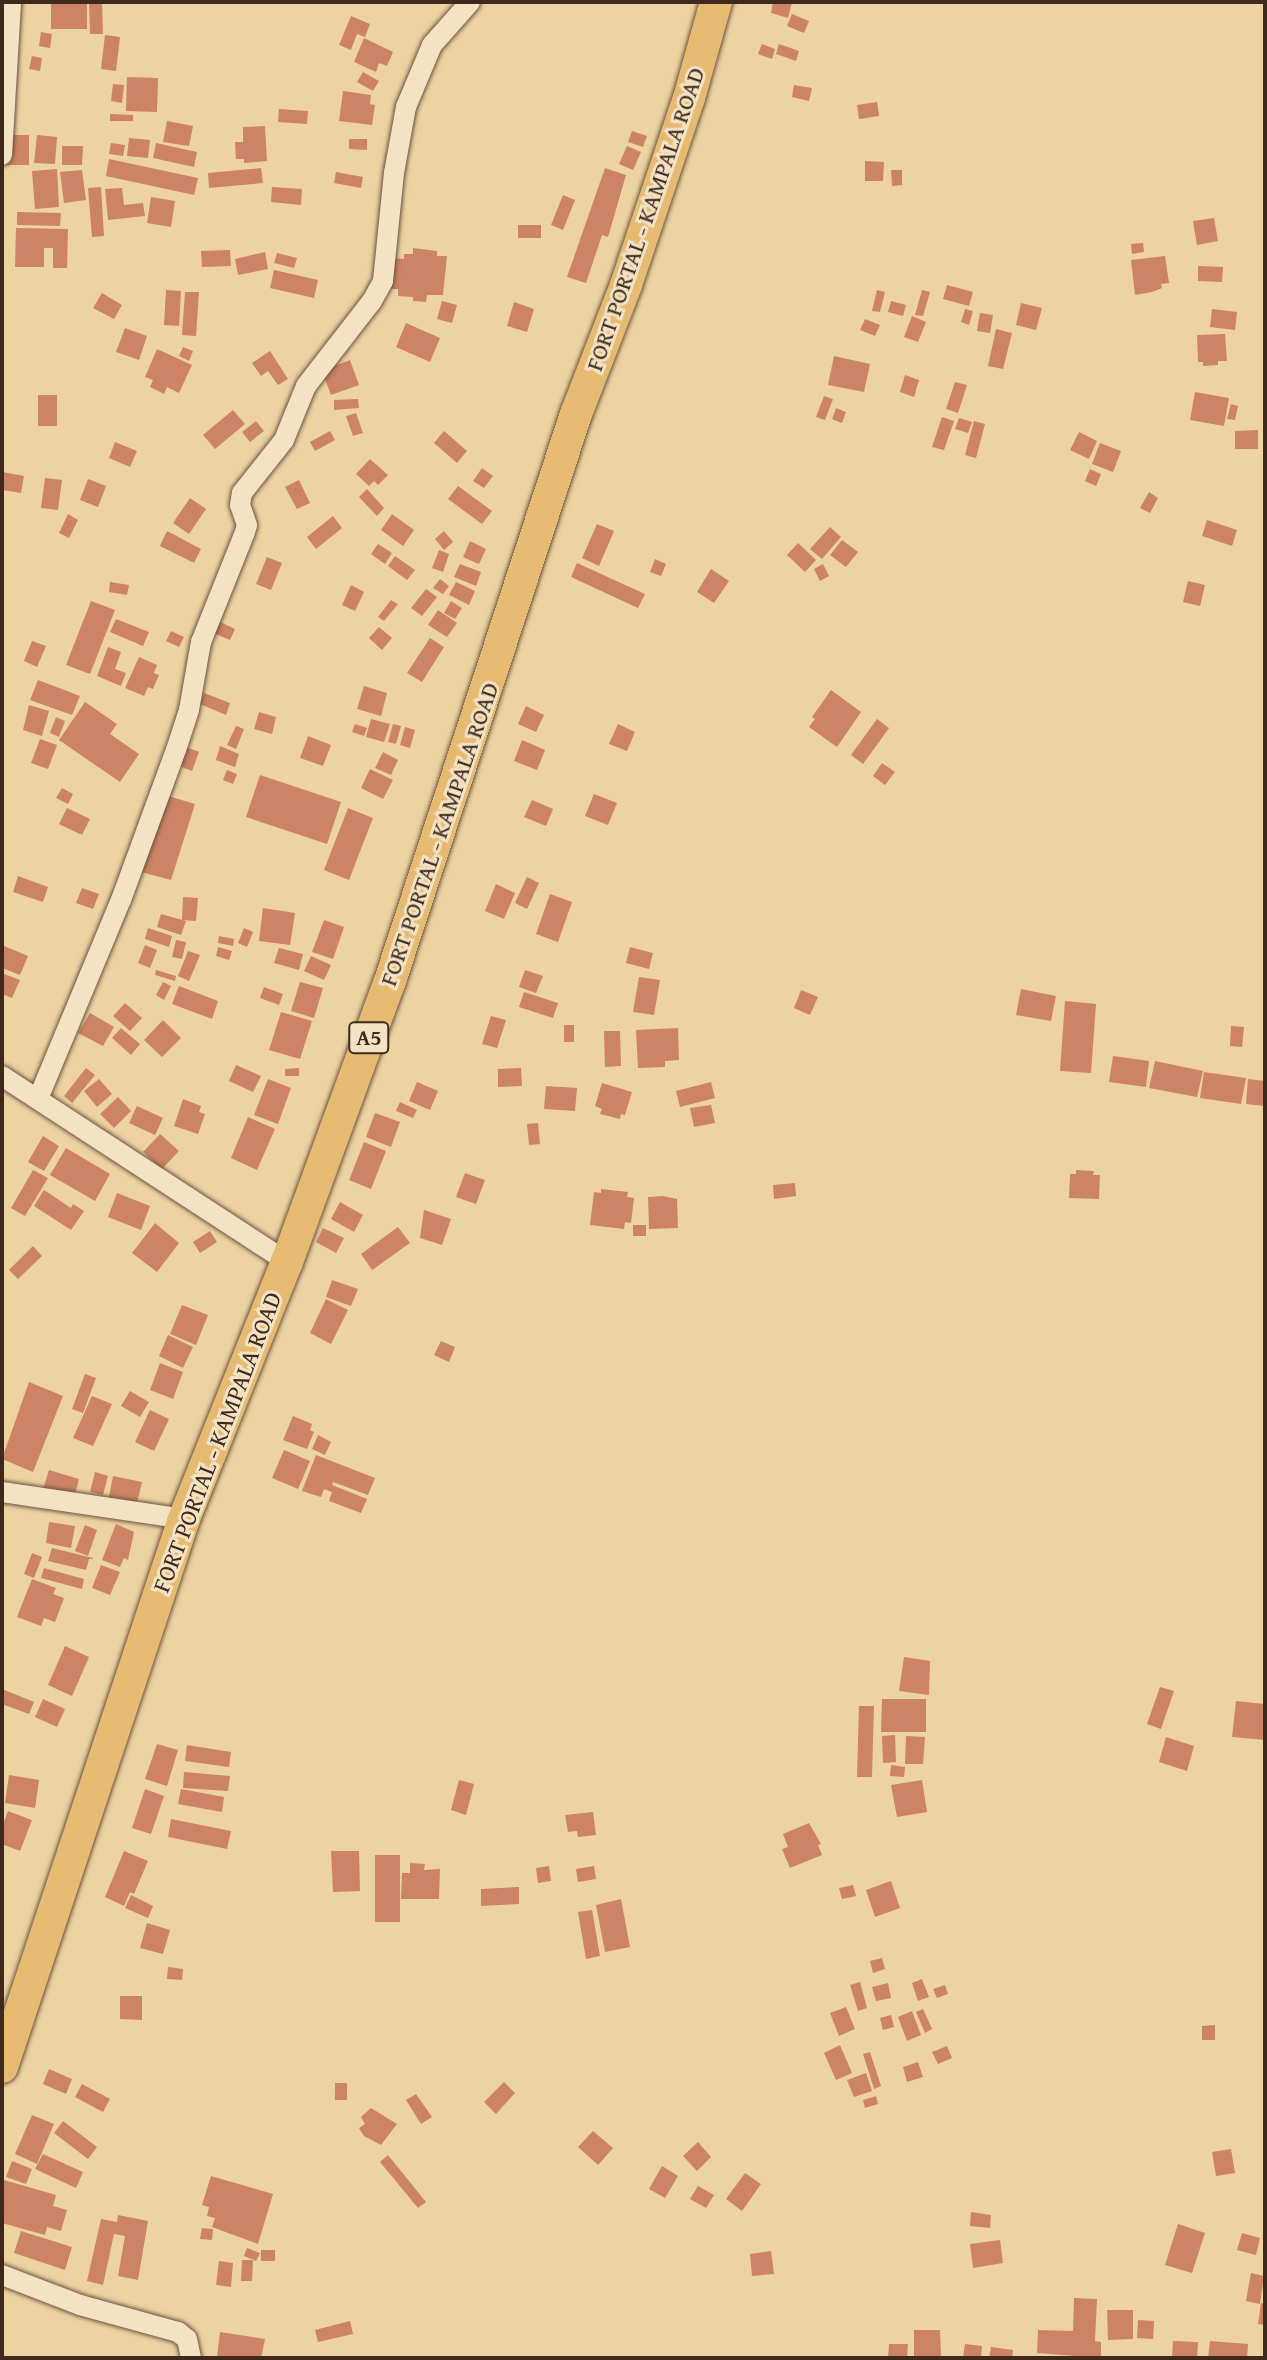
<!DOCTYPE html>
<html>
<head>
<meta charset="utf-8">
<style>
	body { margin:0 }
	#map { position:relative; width:1267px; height:2360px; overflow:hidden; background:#edd3a2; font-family:"Gentium Book Plus",serif }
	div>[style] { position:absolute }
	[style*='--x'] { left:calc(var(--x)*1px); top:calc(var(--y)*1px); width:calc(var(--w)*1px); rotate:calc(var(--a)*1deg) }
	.building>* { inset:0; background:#cd8365 }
	.roads { filter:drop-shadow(0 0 2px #6a533e) drop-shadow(0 0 2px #6a533e) }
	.street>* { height:20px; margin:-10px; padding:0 10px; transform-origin:10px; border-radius:10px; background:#f3e2c3 }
	.primary>* { height:32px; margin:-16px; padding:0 16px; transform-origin:16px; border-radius:16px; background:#e6ba71 }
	span { translate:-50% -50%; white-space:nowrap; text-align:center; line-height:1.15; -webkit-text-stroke:6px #f3e2c3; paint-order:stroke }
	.shield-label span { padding:2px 6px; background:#f3e2c3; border:2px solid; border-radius:6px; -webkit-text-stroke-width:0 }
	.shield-label { font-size:22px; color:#3f281c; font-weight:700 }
	.street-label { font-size:24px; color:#3f281c }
	.frame { position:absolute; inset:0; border:4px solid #3f281c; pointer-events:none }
</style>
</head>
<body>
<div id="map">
	<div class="building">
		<div style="clip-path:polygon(51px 2px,87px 2px,87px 29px,51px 29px)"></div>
		<div style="clip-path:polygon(89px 2px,102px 2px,103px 34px,90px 34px)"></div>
		<div style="clip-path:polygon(773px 2px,792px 2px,788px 18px,771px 13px)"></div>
		<div style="clip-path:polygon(792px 14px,809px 21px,804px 33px,787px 26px)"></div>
		<div style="clip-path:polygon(351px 16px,370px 24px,365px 37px,357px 34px,351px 50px,339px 45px)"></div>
		<div style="clip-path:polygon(41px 32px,52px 34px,50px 48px,39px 46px)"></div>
		<div style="clip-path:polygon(105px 35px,120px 37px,116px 71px,101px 69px)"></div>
		<div style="clip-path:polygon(364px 38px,393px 52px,387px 66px,379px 63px,376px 72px,354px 62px)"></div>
		<div style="clip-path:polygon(762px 44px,775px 49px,772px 59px,758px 54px)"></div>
		<div style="clip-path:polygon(779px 44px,799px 51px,796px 61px,776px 54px)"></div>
		<div style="clip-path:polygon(32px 56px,42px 58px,40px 71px,29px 69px)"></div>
		<div style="clip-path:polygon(363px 72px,379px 81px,373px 91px,357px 82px)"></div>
		<div style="clip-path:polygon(127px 77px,158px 78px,157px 112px,126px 111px)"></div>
		<div style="clip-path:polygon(113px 84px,124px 85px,122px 103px,111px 101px)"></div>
		<div style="clip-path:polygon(794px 85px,812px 88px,809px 101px,792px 97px)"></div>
		<div style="clip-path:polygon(343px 91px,371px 95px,370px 104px,375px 105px,372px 125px,339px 121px)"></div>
		<div style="clip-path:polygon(877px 102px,879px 116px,859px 119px,857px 105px)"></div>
		<div style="clip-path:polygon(279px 109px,308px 111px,307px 124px,278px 122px)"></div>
		<div style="clip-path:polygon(110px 114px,133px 115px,133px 121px,110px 121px)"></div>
		<div style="clip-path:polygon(167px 121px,193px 126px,189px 146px,163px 142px)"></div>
		<div style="clip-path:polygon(265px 126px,267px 161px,244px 163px,244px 159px,236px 159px,235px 142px,243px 142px,243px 127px)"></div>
		<div style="clip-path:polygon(632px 131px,647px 136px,643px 147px,628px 142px)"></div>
		<div style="clip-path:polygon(6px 135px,29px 135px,29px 165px,6px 165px)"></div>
		<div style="clip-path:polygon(37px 135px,57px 137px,55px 164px,34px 163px)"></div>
		<div style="clip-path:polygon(129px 138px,150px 140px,148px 158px,127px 156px)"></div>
		<div style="clip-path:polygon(349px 139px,367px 139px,367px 150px,349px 149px)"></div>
		<div style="clip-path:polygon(111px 143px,125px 145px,123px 156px,109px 154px)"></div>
		<div style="clip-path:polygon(156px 143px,197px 152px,194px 167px,153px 158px)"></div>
		<div style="clip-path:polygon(62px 146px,83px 146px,82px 165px,62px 165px)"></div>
		<div style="clip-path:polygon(627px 146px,641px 152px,633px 170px,619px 164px)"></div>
		<div style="clip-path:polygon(109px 159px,198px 178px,194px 195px,106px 176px)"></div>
		<div style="clip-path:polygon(865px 161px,884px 162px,883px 181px,865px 181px)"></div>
		<div style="clip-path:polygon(261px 168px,263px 183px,209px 188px,208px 173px)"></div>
		<div style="clip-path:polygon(605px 168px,626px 175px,608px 237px,602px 235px,586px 283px,567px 277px)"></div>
		<div style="clip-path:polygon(57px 169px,59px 207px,35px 209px,32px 171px)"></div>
		<div style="clip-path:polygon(82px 170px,86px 200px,64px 203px,60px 172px)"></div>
		<div style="clip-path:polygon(891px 170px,902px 170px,902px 185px,892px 186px)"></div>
		<div style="clip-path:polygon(336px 172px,363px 177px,361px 188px,334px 183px)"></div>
		<div style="clip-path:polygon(101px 187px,104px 236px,92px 237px,88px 188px)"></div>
		<div style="clip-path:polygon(272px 187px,302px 189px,301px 205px,271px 202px)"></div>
		<div style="clip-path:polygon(122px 188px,124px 205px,143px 203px,145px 216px,108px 220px,105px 189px)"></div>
		<div style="clip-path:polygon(563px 195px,575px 200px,563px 230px,551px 225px)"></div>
		<div style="clip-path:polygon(151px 197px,175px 201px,171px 227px,147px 223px)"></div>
		<div style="clip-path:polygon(17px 212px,61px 213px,60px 226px,17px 225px)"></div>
		<div style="clip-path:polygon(1214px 218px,1218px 241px,1197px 245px,1193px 221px)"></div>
		<div style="clip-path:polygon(518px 225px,541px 225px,541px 238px,518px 238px)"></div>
		<div style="clip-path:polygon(16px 228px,68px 229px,67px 268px,53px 268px,53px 248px,44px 248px,44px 267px,15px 267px)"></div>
		<div style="clip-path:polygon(1143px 243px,1144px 252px,1132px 254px,1131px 244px)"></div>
		<div style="clip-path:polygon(413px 248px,437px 251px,437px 256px,447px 256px,443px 295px,427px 295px,426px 302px,413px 301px,413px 297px,398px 296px,398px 289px,391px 289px,392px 258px,404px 259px,404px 254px,413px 254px)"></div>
		<div style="clip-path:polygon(230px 250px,231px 266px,202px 267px,201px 251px)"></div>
		<div style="clip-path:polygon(265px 252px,268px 269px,238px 275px,235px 259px)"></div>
		<div style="clip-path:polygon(277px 253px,297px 258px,294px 268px,274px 263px)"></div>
		<div style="clip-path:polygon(1165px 256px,1169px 283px,1161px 284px,1162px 288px,1152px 292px,1135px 295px,1131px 260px)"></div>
		<div style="clip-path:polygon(1198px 266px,1223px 267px,1222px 282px,1198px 281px)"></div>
		<div style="clip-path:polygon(274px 270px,318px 280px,314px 298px,270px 288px)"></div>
		<div style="clip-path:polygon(947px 285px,973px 292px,969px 306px,943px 299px)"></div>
		<div style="clip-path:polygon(166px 290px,181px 291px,179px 326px,164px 325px)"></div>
		<div style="clip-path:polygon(877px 290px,885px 292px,880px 312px,872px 311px)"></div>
		<div style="clip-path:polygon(922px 290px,930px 292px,923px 316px,915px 315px)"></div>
		<div style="clip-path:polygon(185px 292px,199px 292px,196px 336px,182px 335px)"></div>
		<div style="clip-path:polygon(102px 293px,122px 305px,114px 319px,93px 308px)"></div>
		<div style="clip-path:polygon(442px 301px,457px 305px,452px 323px,437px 319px)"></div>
		<div style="clip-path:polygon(891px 301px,906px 305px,903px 316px,888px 312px)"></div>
		<div style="clip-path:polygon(514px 302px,534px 309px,527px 332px,507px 326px)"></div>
		<div style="clip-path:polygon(1021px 303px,1042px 308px,1036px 330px,1016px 325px)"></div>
		<div style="clip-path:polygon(965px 309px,973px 311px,969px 325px,961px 322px)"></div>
		<div style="clip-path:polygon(1212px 309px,1237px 312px,1235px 330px,1210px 327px)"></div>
		<div style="clip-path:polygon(980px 313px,993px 315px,990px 333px,977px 331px)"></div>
		<div style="clip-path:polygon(912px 316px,926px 322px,918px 342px,904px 337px)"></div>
		<div style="clip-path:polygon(865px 319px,880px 325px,875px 336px,860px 330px)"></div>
		<div style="clip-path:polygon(406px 323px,440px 338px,430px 362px,396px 347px)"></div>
		<div style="clip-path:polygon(125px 328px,147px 336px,139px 360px,116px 352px)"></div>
		<div style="clip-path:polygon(996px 329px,1012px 333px,1003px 369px,988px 366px)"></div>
		<div style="clip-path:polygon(1225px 334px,1227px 361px,1218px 361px,1218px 365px,1203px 366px,1203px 362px,1198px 362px,1197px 335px)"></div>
		<div style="clip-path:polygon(183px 347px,193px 351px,189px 361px,179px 356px)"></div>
		<div style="clip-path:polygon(157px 349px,192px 365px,179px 393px,167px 387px,164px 394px,150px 387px,153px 380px,145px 377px)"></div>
		<div style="clip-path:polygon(270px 351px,288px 379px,278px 385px,268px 371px,261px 376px,252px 363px)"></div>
		<div style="clip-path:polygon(834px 356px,870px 364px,864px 392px,828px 385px)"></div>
		<div style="clip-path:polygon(350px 360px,359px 385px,331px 395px,322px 371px)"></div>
		<div style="clip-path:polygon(905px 375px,919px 380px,914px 397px,900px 392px)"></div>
		<div style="clip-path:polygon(955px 382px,967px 385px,958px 413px,946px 409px)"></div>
		<div style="clip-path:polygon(1195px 392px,1229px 398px,1224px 426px,1190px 420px)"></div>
		<div style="clip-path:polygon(38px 395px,57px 395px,57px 426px,38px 426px)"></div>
		<div style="clip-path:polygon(824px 396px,833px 399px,825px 420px,816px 417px)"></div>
		<div style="clip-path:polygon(358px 399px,359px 408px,334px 410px,334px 400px)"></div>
		<div style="clip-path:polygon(1231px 404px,1238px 406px,1235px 420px,1227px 419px)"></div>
		<div style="clip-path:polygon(836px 408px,846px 412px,842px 423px,832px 419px)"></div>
		<div style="clip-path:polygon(233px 410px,245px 424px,215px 449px,203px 435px)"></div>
		<div style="clip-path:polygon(356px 413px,363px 433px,353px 436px,346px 416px)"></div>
		<div style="clip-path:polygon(942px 417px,954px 421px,944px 450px,932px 447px)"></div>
		<div style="clip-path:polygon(959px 418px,972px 422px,968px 433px,955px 429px)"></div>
		<div style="clip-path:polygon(256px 421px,264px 431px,250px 442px,242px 432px)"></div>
		<div style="clip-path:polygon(974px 421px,985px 424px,976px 458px,965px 455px)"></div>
		<div style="clip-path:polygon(1258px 430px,1258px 449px,1235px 449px,1235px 431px)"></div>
		<div style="clip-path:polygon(330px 431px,335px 440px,315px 451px,310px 442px)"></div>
		<div style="clip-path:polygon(444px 431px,467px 451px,457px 463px,434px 443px)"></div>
		<div style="clip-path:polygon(1079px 432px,1097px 441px,1089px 459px,1070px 450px)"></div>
		<div style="clip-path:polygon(115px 442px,137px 451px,130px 467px,109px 458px)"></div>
		<div style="clip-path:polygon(1100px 443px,1121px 451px,1113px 472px,1092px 464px)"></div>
		<div style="clip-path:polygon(370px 459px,388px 475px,378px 485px,374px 481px,369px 486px,356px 474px)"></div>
		<div style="clip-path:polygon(482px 468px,493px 476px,484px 488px,473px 481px)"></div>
		<div style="clip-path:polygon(1090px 469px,1101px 474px,1096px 486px,1085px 481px)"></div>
		<div style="clip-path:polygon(2px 472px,24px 476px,21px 493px,2px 490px)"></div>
		<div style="clip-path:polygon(45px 478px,62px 480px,58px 510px,41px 508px)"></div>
		<div style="clip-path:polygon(88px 479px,106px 486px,98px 507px,80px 500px)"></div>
		<div style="clip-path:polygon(299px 480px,310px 503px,297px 509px,285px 487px)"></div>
		<div style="clip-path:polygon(458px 486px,492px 511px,482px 524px,448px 499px)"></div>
		<div style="clip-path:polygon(367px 489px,384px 508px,377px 516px,359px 497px)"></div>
		<div style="clip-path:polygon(1149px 492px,1158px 498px,1150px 513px,1140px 508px)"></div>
		<div style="clip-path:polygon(190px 498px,206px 509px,189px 534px,173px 523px)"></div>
		<div style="clip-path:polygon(68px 514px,78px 520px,69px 538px,59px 533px)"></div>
		<div style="clip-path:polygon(392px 514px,414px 530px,403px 546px,381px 530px)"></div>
		<div style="clip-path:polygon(333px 516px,342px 528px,316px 549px,307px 537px)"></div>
		<div style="clip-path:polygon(1207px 520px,1237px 530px,1232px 546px,1202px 536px)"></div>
		<div style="clip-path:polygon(597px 524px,614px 531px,599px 566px,582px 558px)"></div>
		<div style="clip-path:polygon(830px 527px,841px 537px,822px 559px,810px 549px)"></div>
		<div style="clip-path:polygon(167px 531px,201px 549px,194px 563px,160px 546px)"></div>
		<div style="clip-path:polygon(444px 531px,453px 542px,444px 550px,435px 539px)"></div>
		<div style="clip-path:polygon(842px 540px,858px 552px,846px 567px,830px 555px)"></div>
		<div style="clip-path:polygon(470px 541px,486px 549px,479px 564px,463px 557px)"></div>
		<div style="clip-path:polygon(798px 543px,816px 560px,805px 572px,787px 555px)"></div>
		<div style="clip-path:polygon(378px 544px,392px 553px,385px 564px,371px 554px)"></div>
		<div style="clip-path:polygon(439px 550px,449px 554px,443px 572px,432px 568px)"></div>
		<div style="clip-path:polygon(395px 556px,415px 570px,407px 580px,388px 566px)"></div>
		<div style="clip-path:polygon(267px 557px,282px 563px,271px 590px,256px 584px)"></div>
		<div style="clip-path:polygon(655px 559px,666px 564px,661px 576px,650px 572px)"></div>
		<div style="clip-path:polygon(577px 563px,645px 594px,638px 608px,571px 577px)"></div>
		<div style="clip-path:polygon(460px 564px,481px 572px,476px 586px,454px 577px)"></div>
		<div style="clip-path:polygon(823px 564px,829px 576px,820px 581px,814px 569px)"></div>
		<div style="clip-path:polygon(711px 569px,729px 581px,714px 603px,697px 592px)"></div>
		<div style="clip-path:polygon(440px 579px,449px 586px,443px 594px,433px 588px)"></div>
		<div style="clip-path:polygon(1188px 581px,1205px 585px,1200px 606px,1183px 602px)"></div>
		<div style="clip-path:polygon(110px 582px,129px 585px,127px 595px,109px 592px)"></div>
		<div style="clip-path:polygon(456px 582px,475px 591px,469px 605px,449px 595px)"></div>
		<div style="clip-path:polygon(351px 585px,364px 592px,355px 611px,342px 605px)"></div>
		<div style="clip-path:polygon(426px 589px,437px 597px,422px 616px,411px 608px)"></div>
		<div style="clip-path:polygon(391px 600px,398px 604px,384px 621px,378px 617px)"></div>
		<div style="clip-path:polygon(91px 601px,115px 610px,90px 674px,66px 665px)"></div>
		<div style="clip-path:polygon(451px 601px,462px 608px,455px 619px,444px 613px)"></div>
		<div style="clip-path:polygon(438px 610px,457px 623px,447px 637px,428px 625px)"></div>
		<div style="clip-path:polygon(116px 619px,149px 632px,143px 646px,110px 632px)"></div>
		<div style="clip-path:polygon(218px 621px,235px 629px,230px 640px,213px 633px)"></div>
		<div style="clip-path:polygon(379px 627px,392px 638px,382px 650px,369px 638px)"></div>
		<div style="clip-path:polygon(171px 631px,184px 637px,179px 647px,166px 641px)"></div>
		<div style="clip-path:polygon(430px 638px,444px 647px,422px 682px,407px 673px)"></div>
		<div style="clip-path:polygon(32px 641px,46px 646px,37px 667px,24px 661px)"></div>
		<div style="clip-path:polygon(108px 647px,121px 652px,115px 669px,126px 673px,121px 686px,97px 676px)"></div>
		<div style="clip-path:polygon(139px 657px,157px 665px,154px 673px,159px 675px,153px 689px,148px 687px,144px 696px,125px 688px)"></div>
		<div style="clip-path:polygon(38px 680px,80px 696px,72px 715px,30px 700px)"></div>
		<div style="clip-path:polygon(364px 686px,387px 693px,381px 716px,357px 709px)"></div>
		<div style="clip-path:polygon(831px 690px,861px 712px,837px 747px,809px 727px,815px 719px,812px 717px)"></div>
		<div style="clip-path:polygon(204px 693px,230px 703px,226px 715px,200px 704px)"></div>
		<div style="clip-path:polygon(85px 702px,117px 724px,110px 734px,139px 754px,120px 782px,59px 740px)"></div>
		<div style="clip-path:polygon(29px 705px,49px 711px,42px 736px,23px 730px)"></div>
		<div style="clip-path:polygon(526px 706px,544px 715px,536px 732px,518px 724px)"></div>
		<div style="clip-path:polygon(259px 712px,276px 717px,272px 734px,254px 729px)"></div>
		<div style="clip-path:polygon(56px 717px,65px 721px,59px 737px,50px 733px)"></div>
		<div style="clip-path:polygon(371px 719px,390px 724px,384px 742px,366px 737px)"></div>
		<div style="clip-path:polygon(877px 719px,889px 728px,863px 764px,851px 755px)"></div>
		<div style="clip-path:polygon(355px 724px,367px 728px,364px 736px,352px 732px)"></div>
		<div style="clip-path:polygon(393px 724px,401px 726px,396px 744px,388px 742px)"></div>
		<div style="clip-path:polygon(618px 724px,635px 732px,627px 751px,609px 744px)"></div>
		<div style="clip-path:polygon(236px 726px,244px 729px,236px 749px,227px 745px)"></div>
		<div style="clip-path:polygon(405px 727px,415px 730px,410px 748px,400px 745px)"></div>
		<div style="clip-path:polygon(308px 736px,331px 745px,323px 766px,300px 758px)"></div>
		<div style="clip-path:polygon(40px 739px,57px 745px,48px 769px,31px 763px)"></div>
		<div style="clip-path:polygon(522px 740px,545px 750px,537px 770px,514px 761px)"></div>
		<div style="clip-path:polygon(181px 745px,199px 752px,192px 771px,174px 764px)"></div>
		<div style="clip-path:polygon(220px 746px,239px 754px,235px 767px,216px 760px)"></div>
		<div style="clip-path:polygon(383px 752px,398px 760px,391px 775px,375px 768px)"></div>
		<div style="clip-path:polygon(882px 763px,895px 772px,885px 785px,873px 776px)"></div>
		<div style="clip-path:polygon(370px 769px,393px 780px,383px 799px,361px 788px)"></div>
		<div style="clip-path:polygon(227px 770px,237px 774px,233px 784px,223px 780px)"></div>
		<div style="clip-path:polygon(260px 775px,341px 802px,327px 844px,246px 817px)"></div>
		<div style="clip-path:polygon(62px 788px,73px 794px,68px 804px,56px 798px)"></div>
		<div style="clip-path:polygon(594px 794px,617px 803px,608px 825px,585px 816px)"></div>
		<div style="clip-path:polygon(165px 795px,195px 804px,171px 880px,141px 872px)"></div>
		<div style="clip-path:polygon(532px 800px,553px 809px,546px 826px,524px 817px)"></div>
		<div style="clip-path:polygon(67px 808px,90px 819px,82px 835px,59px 824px)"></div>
		<div style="clip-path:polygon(348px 808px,373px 818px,349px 880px,324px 870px)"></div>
		<div style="clip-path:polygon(18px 876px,48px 887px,43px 902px,13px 892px)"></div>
		<div style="clip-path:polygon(527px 877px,539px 883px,527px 909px,515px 903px)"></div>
		<div style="clip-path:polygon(496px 884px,515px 893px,504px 919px,485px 911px)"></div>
		<div style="clip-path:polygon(82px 888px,99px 894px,93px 909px,76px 903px)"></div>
		<div style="clip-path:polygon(550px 894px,572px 902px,558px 942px,536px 934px)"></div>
		<div style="clip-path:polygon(183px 897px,198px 898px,196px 921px,182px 920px)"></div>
		<div style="clip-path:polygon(263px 908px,295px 913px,290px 945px,259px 941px)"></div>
		<div style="clip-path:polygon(161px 914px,186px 921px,181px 935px,157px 927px)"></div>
		<div style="clip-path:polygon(324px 920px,344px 927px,333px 959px,312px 952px)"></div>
		<div style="clip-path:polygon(148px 928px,172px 936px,169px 947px,145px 939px)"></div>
		<div style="clip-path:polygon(244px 928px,253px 932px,247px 947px,238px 943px)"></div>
		<div style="clip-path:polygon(219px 936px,234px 939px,233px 946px,218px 943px)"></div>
		<div style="clip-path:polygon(176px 940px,186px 942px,182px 959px,172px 957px)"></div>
		<div style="clip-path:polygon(2px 945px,28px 956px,20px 975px,2px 968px)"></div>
		<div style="clip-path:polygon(145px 945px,157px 950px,150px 968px,138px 963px)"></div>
		<div style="clip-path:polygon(218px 947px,232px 951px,229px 960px,216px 956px)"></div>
		<div style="clip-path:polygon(630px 947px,653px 953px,649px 969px,626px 963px)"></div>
		<div style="clip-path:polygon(279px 948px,303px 954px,299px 970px,274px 963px)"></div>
		<div style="clip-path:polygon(188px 951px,200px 955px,189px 981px,178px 976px)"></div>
		<div style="clip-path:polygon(311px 956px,331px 965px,324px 980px,304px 971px)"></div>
		<div style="clip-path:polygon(156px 970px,176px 976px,175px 981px,155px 975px)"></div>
		<div style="clip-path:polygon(525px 970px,543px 976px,536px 993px,519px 987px)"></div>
		<div style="clip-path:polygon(2px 973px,20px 980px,12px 998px,2px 994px)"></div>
		<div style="clip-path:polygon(639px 977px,660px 980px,654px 1015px,633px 1012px)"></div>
		<div style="clip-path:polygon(163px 982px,171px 986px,164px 1000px,156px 995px)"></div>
		<div style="clip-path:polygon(300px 982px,323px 988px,314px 1018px,291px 1011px)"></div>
		<div style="clip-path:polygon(179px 986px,218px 1001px,212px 1019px,172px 1004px)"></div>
		<div style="clip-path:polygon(264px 987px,283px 994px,279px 1005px,260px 998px)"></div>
		<div style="clip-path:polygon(1021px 989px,1056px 996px,1051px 1021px,1016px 1015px)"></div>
		<div style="clip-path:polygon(801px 990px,818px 997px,810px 1015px,794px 1008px)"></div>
		<div style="clip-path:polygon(524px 992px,558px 1003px,553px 1018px,519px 1007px)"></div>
		<div style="clip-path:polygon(1065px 1001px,1096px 1004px,1091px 1073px,1060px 1071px)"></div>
		<div style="clip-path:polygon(125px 1003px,142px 1018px,130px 1031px,113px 1016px)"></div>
		<div style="clip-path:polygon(281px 1012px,312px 1021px,300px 1059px,269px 1050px)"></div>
		<div style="clip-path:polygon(90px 1013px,114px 1027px,103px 1046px,78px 1033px)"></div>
		<div style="clip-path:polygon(491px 1016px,506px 1020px,497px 1048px,482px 1044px)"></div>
		<div style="clip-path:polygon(163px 1020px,181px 1038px,162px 1057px,144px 1040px)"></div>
		<div style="clip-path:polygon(564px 1025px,574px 1025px,574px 1042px,564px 1042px)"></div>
		<div style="clip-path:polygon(1231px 1026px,1244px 1027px,1242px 1047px,1230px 1046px)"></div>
		<div style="clip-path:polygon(121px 1028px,140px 1044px,131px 1055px,112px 1038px)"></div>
		<div style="clip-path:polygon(678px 1028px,679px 1060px,665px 1061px,665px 1067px,638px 1068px,636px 1030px)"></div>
		<div style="clip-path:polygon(604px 1031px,620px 1031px,621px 1066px,605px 1067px)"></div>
		<div style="clip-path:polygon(1113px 1056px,1149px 1061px,1146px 1087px,1109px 1082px)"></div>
		<div style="clip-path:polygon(1155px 1061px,1203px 1071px,1197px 1097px,1149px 1088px)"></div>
		<div style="clip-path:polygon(236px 1065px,261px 1076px,253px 1092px,229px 1081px)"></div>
		<div style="clip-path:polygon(86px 1068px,95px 1075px,72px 1103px,64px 1096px)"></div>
		<div style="clip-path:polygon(299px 1068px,299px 1076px,285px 1076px,285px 1069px)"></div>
		<div style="clip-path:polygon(521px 1068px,522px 1086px,498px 1087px,498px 1069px)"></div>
		<div style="clip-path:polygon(1204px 1072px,1246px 1078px,1241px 1104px,1200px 1098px)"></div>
		<div style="clip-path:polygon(99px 1079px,112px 1094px,97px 1107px,84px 1091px)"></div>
		<div style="clip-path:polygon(268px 1079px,291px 1088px,278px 1124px,254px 1115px)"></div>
		<div style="clip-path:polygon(1248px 1079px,1265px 1081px,1265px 1106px,1246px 1104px)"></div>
		<div style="clip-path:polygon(417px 1082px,438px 1091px,430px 1110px,409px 1101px)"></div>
		<div style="clip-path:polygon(711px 1082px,715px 1098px,680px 1107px,676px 1091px)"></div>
		<div style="clip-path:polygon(602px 1083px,632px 1092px,625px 1115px,621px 1114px,620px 1119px,600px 1114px,602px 1109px,595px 1106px)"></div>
		<div style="clip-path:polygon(546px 1086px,577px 1088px,575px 1111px,544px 1109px)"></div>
		<div style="clip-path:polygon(118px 1097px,131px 1111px,114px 1128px,100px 1114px)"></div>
		<div style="clip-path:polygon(183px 1099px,201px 1106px,199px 1112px,205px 1114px,198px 1134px,174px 1126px)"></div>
		<div style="clip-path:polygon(400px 1102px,417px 1110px,413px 1118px,396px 1111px)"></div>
		<div style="clip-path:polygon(711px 1105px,715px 1123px,694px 1127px,690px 1108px)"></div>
		<div style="clip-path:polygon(137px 1106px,163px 1118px,155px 1135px,129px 1123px)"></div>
		<div style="clip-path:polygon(375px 1113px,400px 1122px,391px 1147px,366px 1137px)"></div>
		<div style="clip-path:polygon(248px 1117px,275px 1129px,257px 1170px,231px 1158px)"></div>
		<div style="clip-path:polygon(538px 1123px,540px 1144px,529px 1145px,527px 1124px)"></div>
		<div style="clip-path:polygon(160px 1134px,179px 1151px,162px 1169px,143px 1152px)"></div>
		<div style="clip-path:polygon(43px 1136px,59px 1146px,44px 1171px,28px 1162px)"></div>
		<div style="clip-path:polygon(364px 1142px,386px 1151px,371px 1189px,349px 1180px)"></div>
		<div style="clip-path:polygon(66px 1148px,110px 1174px,95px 1201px,50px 1175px)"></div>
		<div style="clip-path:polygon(33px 1170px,48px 1178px,25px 1216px,11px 1208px)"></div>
		<div style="clip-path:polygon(1076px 1170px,1094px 1171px,1093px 1175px,1100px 1175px,1099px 1199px,1069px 1198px,1070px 1174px,1076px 1174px)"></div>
		<div style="clip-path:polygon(465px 1173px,485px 1180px,476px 1204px,456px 1197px)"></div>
		<div style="clip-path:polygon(795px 1183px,796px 1196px,774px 1199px,773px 1185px)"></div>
		<div style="clip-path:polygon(601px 1189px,628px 1192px,627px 1197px,634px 1198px,631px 1223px,625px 1222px,624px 1229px,590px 1225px,594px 1192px,601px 1193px)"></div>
		<div style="clip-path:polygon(44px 1190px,71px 1208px,73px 1204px,84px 1211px,71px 1230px,34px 1206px)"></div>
		<div style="clip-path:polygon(117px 1193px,150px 1206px,141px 1230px,108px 1217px)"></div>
		<div style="clip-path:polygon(663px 1196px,677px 1199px,678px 1228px,649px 1229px,648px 1197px)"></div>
		<div style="clip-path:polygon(340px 1202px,363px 1215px,354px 1232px,331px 1219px)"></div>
		<div style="clip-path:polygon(424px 1210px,451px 1219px,442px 1245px,420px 1238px)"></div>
		<div style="clip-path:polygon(155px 1223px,179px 1243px,157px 1272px,132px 1253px)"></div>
		<div style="clip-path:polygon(633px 1225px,646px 1225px,646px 1236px,633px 1236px)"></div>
		<div style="clip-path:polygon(398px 1227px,410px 1243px,372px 1270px,361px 1254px)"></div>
		<div style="clip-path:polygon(323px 1228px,344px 1238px,336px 1253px,316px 1242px)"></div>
		<div style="clip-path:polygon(210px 1231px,217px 1242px,200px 1253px,193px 1242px)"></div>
		<div style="clip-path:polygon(33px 1246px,42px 1256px,18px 1279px,9px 1270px)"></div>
		<div style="clip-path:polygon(332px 1280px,358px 1289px,351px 1306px,326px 1297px)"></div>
		<div style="clip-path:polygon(326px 1299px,348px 1310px,331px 1344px,310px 1333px)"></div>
		<div style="clip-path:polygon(182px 1305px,208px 1315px,196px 1345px,170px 1334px)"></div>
		<div style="clip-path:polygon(168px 1335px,193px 1347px,183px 1368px,159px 1356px)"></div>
		<div style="clip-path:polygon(441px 1341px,455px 1347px,449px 1362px,434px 1355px)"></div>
		<div style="clip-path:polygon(160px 1363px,183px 1372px,173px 1399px,150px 1390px)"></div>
		<div style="clip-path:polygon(85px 1374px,96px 1378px,83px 1413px,72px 1409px)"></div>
		<div style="clip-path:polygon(29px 1382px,63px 1396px,33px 1472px,2px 1459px)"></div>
		<div style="clip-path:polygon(130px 1391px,149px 1402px,140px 1417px,121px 1406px)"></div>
		<div style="clip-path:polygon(92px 1396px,112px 1404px,93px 1446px,73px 1438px)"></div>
		<div style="clip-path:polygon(150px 1410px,169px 1419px,154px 1451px,135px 1442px)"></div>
		<div style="clip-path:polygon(293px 1416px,312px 1424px,310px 1430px,314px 1432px,307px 1449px,283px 1440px)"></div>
		<div style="clip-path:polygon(318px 1435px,331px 1442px,325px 1455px,312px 1449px)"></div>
		<div style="clip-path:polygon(284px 1450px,310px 1461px,298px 1489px,272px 1478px)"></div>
		<div style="clip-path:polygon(316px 1455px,375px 1478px,368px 1495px,333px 1482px,332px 1485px,367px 1499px,361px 1513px,329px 1501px,332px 1492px,324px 1489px,321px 1497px,302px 1491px)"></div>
		<div style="clip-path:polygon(49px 1470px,79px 1479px,74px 1498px,43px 1490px)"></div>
		<div style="clip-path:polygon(95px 1472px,108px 1476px,103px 1495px,90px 1492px)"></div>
		<div style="clip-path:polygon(113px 1476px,142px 1482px,137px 1503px,109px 1497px)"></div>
		<div style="clip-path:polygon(49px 1522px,75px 1526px,71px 1548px,46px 1543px)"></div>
		<div style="clip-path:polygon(116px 1524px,134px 1532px,128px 1560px,124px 1558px,120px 1567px,102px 1560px)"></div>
		<div style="clip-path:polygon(85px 1525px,97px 1530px,88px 1556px,75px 1551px)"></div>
		<div style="clip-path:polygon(52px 1548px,93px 1558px,93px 1559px,89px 1559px,86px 1570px,48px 1561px)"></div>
		<div style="clip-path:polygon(32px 1553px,42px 1557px,34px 1578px,24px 1574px)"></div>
		<div style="clip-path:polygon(101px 1565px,120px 1572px,110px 1595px,92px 1588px)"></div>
		<div style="clip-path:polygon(44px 1568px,84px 1579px,82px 1589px,41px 1578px)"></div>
		<div style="clip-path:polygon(32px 1579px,56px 1588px,53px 1594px,64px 1598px,55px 1622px,44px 1618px,41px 1626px,17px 1617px)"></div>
		<div style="clip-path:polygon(65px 1646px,89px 1657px,72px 1696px,48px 1685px)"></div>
		<div style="clip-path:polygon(904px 1657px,930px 1661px,929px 1695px,899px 1691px)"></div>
		<div style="clip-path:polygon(1160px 1687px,1174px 1691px,1161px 1729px,1147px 1724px)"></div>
		<div style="clip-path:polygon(2px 1689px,34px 1702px,29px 1714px,2px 1704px)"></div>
		<div style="clip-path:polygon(43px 1699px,65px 1709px,57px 1727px,35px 1717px)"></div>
		<div style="clip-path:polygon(882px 1699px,926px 1699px,926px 1732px,881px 1732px)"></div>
		<div style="clip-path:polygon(1236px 1701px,1265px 1704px,1265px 1740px,1232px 1737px)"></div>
		<div style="clip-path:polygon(859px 1706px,874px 1706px,872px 1777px,857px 1777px)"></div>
		<div style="clip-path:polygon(895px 1735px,896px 1762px,883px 1763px,882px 1736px)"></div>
		<div style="clip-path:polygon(906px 1736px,925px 1737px,923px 1764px,905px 1764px)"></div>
		<div style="clip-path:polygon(1166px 1737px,1194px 1746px,1187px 1771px,1159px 1762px)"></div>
		<div style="clip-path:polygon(157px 1744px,178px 1750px,167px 1786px,145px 1779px)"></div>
		<div style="clip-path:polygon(187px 1745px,231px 1752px,229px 1767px,185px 1761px)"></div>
		<div style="clip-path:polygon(891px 1765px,905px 1767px,904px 1777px,890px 1776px)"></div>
		<div style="clip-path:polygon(184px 1772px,230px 1776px,228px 1791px,183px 1788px)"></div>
		<div style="clip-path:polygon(9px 1775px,39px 1780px,35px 1808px,5px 1803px)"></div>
		<div style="clip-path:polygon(459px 1780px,474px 1784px,466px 1815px,451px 1810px)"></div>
		<div style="clip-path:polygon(922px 1780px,927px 1812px,897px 1817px,891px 1785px)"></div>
		<div style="clip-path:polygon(145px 1789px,164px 1796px,151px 1834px,132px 1828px)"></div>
		<div style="clip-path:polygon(181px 1789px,224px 1797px,222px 1812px,178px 1804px)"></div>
		<div style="clip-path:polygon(8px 1811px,32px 1820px,20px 1851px,2px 1844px,2px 1827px)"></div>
		<div style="clip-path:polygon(593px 1812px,596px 1835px,578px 1837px,577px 1831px,568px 1832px,565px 1815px)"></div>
		<div style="clip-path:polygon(171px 1819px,231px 1831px,227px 1849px,168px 1837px)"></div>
		<div style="clip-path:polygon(809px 1823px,821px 1844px,818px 1845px,822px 1855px,790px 1868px,782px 1849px,788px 1847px,783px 1834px)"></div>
		<div style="clip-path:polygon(124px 1851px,148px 1861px,134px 1894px,130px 1892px,124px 1906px,105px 1897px)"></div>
		<div style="clip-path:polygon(331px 1851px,359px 1851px,360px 1891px,333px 1892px)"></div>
		<div style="clip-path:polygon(375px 1855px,400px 1855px,400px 1922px,375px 1922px)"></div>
		<div style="clip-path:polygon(410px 1863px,425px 1864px,424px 1870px,440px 1869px,439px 1899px,401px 1899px,402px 1873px,410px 1873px)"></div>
		<div style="clip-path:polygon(549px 1866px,551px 1881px,538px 1883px,536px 1868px)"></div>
		<div style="clip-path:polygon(594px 1866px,596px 1879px,578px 1882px,576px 1869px)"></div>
		<div style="clip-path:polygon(891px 1881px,900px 1908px,875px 1917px,866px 1890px)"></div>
		<div style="clip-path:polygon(853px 1885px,856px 1896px,842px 1899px,839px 1888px)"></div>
		<div style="clip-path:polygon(519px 1887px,519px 1904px,481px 1906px,481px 1889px)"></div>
		<div style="clip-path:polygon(131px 1895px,153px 1906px,148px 1918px,125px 1908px)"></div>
		<div style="clip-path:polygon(621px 1899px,630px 1947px,605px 1952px,596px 1905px)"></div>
		<div style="clip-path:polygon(592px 1910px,600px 1956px,586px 1959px,578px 1912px)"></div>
		<div style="clip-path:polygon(147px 1923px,170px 1930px,163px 1954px,140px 1948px)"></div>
		<div style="clip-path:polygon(882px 1958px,885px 1969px,873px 1973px,870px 1961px)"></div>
		<div style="clip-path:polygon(168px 1967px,183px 1969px,182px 1980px,167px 1979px)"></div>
		<div style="clip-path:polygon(922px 1979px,929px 1997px,918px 2001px,912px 1983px)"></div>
		<div style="clip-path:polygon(860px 1982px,867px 2008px,858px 2011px,850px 1985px)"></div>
		<div style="clip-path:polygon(888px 1983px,891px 1998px,876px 2001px,872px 1987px)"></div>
		<div style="clip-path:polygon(945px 1985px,948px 1994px,937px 1998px,933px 1989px)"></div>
		<div style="clip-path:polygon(120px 1996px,142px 1996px,142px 2020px,120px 2019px)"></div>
		<div style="clip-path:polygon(846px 2007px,855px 2029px,839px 2036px,830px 2013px)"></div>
		<div style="clip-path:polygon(923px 2009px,932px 2029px,925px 2033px,916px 2012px)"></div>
		<div style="clip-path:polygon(912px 2011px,921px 2035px,907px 2041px,898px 2017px)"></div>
		<div style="clip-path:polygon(891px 2015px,894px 2027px,883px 2030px,880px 2018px)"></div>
		<div style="clip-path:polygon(1215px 2025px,1215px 2040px,1202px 2040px,1202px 2026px)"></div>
		<div style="clip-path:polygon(840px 2045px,852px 2073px,836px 2080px,824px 2053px)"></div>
		<div style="clip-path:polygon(947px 2046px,952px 2058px,938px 2064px,932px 2052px)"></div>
		<div style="clip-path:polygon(870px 2052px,881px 2086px,874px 2089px,863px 2054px)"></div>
		<div style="clip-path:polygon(918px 2062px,923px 2077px,907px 2082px,903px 2067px)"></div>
		<div style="clip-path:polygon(49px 2069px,72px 2079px,66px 2094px,43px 2084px)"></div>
		<div style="clip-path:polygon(866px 2073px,872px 2091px,854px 2097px,847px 2080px)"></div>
		<div style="clip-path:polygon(504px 2082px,515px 2093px,496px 2114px,484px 2102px)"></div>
		<div style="clip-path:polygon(335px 2083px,347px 2083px,347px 2100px,335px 2100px)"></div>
		<div style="clip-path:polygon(82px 2084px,110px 2099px,103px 2112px,75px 2097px)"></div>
		<div style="clip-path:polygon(416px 2094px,432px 2117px,421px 2124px,406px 2100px)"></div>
		<div style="clip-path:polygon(876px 2096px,878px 2104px,865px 2108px,863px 2100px)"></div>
		<div style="clip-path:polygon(371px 2108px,397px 2124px,381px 2145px,364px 2136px,359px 2128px,365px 2124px,361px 2117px)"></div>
		<div style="clip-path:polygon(32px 2115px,54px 2124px,37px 2164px,15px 2154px)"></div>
		<div style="clip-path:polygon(63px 2121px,97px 2147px,88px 2159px,54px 2133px)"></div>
		<div style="clip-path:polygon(593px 2131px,613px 2148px,598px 2165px,578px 2147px)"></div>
		<div style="clip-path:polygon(698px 2142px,711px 2157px,697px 2171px,683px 2156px)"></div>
		<div style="clip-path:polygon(1231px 2149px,1235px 2173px,1216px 2176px,1212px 2152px)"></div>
		<div style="clip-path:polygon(43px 2154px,83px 2172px,76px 2188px,35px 2169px)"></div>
		<div style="clip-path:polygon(388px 2155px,426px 2202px,418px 2208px,380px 2162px)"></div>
		<div style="clip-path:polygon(12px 2161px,32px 2169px,26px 2184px,6px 2177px)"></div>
		<div style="clip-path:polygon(662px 2166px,678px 2176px,665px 2198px,649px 2189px)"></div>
		<div style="clip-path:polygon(745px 2173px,761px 2184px,742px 2211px,726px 2199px)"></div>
		<div style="clip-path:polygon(211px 2176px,273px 2194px,258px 2244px,212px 2227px,215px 2218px,207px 2216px,209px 2207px,202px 2205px)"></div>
		<div style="clip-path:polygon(4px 2180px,56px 2195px,53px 2206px,67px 2210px,61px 2231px,47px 2227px,45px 2235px,2px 2223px)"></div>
		<div style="clip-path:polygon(698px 2186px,714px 2195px,706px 2208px,690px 2199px)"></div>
		<div style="clip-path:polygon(971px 2212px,991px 2215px,990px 2228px,970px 2226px)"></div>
		<div style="clip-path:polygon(118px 2215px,148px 2221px,138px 2280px,118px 2276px,125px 2236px,114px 2234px,103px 2285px,87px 2281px,101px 2219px,117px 2222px)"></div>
		<div style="clip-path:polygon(1178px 2224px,1205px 2233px,1192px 2273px,1165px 2265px)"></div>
		<div style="clip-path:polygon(202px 2228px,213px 2229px,212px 2240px,200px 2239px)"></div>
		<div style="clip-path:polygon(21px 2231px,72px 2247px,65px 2270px,14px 2253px)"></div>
		<div style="clip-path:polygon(1242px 2233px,1260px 2238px,1256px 2255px,1237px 2250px)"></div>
		<div style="clip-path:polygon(1000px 2240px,1003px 2263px,973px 2268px,970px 2244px)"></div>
		<div style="clip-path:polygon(247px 2248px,260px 2253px,256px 2261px,244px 2256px)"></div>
		<div style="clip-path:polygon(261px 2250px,275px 2250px,275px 2261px,261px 2261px)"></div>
		<div style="clip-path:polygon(771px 2251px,774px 2274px,752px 2276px,750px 2254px)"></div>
		<div style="clip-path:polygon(242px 2260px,253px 2260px,252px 2281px,241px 2281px)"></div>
		<div style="clip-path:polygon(219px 2261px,233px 2263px,231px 2287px,216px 2285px)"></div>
		<div style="clip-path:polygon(1251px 2273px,1264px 2276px,1260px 2304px,1246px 2301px)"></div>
		<div style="clip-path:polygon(1074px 2298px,1097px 2299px,1095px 2341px,1101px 2342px,1101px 2358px,1037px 2353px,1038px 2330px,1073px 2331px)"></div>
		<div style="clip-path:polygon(1261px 2303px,1265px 2304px,1265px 2325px,1258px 2324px)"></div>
		<div style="clip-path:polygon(1107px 2310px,1133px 2310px,1133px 2339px,1108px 2340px)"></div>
		<div style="clip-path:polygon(1138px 2320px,1154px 2321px,1153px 2339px,1137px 2338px)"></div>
		<div style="clip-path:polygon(350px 2321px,353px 2334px,318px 2342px,315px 2330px)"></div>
		<div style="clip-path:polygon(914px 2330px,940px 2330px,941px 2356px,914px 2356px)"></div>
		<div style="clip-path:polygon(220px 2332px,265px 2339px,261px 2358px,217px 2358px)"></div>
		<div style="clip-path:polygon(1173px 2341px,1198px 2342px,1197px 2358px,1172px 2358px)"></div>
		<div style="clip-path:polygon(1210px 2341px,1248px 2344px,1247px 2358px,1208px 2358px)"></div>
		<div style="clip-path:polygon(889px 2344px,908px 2344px,907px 2358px,888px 2358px)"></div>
		<div style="clip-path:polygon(965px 2344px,982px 2346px,981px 2358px,963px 2358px)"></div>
		<div style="clip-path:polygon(991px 2347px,1013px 2350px,1012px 2358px,989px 2358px)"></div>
	</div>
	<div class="roads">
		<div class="street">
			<div style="--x:2;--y:155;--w:153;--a:-86.6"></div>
			<div style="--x:2;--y:1076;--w:340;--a:33.1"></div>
			<div style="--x:38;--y:1099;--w:216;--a:-67.4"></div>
			<div style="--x:121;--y:900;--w:160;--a:-69.9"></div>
			<div style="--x:176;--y:750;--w:42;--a:-72"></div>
			<div style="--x:189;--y:710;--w:69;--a:-80"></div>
			<div style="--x:201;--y:642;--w:118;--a:-68.2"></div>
			<div style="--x:245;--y:532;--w:7;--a:-74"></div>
			<div style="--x:247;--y:525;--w:21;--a:-109"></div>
			<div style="--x:240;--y:505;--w:12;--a:-81"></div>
			<div style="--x:242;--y:493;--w:68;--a:-51.6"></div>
			<div style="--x:284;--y:440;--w:58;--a:-67.8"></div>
			<div style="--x:306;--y:386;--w:108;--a:-52.2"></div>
			<div style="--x:372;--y:301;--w:23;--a:-61"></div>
			<div style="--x:383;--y:281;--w:109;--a:-84.2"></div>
			<div style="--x:394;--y:173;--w:67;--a:-79.7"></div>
			<div style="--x:406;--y:107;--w:67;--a:-67.2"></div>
			<div style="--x:432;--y:45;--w:57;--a:-48.5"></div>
			<div style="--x:2;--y:1492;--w:184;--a:8.4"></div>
			<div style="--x:2;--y:2275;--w:84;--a:21"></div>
			<div style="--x:80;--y:2305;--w:102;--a:15.4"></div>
			<div style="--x:178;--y:2332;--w:11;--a:38"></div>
			<div style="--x:187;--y:2339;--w:19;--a:78"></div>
		</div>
		<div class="primary">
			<div style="--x:2;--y:2067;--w:577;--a:-71.63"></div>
			<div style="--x:184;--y:1519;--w:277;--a:-68.2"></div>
			<div style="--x:287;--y:1262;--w:296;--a:-69.9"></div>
			<div style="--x:389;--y:984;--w:600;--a:-71.84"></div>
			<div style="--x:576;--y:414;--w:138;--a:-68.8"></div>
			<div style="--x:626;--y:285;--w:197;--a:-71.4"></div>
			<div style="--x:689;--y:98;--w:100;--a:-74.3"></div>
		</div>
	</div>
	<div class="shield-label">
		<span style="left:369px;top:1038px">A5</span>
	</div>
	<div class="street-label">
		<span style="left:645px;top:219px;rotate:-71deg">FORT PORTAL - KAMPALA ROAD</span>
		<span style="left:439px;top:834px;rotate:-71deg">FORT PORTAL - KAMPALA ROAD</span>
		<span style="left:217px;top:1442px;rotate:-69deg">FORT PORTAL - KAMPALA ROAD</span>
	</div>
	<div class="frame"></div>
</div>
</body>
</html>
